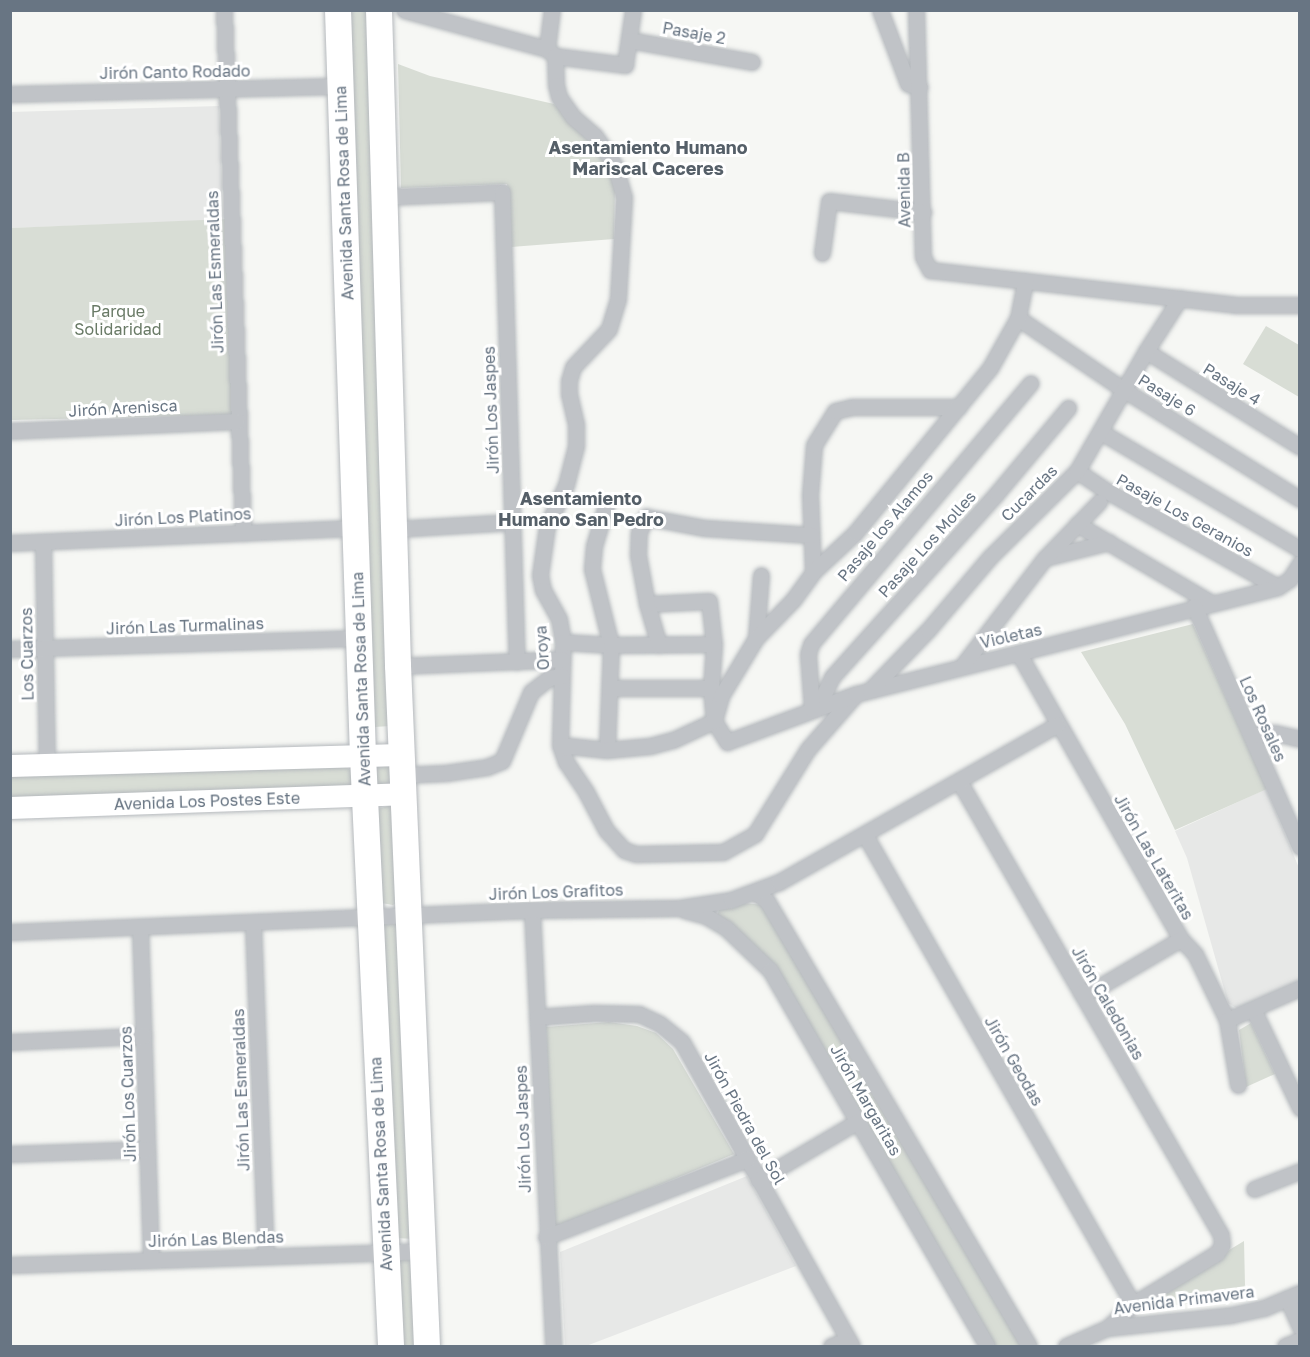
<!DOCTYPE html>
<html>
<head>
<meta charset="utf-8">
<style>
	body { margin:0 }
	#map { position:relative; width:1310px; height:1357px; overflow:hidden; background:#f6f7f4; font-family:"Golos Text",sans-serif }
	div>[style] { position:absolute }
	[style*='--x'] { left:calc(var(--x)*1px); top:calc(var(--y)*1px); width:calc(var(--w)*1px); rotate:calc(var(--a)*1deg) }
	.built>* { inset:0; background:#e7e8e7 }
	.green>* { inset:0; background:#d8ddd5 }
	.roads { filter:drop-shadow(0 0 2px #b5b9bd) drop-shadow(0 0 2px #b5b9bd) }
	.minor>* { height:15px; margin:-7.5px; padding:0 7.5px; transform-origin:7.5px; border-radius:7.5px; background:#c0c3c7 }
	.secondary>* { height:22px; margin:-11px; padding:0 11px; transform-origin:11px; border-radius:11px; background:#fff }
	.primary>* { height:26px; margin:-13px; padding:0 13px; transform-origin:13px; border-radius:13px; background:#fff }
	span { translate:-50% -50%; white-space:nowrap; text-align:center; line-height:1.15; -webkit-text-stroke:6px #fff; paint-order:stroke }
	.street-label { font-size:16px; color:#687583 }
	.park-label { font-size:16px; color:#697a66 }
	.neighbourhood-label { font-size:18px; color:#555f68; font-weight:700 }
	.frame { position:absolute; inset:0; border:12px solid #687583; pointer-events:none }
</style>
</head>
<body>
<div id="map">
	<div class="built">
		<div style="clip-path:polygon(219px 106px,223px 220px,11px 228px,10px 112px)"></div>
		<div style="clip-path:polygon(1266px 789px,1299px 868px,1299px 984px,1240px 1010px,1228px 1003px,1187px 858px,1175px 831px)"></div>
		<div style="clip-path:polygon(747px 1176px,796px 1266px,586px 1346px,565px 1346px,560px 1252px)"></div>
	</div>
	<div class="green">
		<div style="clip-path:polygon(345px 11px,373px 11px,391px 726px,374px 727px)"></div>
		<div style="clip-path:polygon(398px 64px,430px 76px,554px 104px,585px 132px,605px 160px,615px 184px,614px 239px,511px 247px,507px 184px,401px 188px)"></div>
		<div style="clip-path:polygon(227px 219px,234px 415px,11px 420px,10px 228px)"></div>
		<div style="clip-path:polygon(1266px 326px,1299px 345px,1299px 397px,1243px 364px)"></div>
		<div style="clip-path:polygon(1193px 624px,1267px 789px,1175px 830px,1125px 724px,1081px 652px)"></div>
		<div style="clip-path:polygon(376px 765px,392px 765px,393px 784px,378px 787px,371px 773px)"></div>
		<div style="clip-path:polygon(344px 766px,352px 771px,353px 785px,11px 801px,10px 775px)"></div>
		<div style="clip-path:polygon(392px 805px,402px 900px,393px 905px,381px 903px,377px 809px)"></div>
		<div style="clip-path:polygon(744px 903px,765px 905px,1021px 1346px,995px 1346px,776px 971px,717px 916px,719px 910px,724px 907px)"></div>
		<div style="clip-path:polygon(396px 922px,402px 926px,413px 1239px,397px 1238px,383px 923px)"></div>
		<div style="clip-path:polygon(609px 1022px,637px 1026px,656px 1033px,673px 1049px,734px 1154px,559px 1227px,554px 1223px,546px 1027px)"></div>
		<div style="clip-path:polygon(1251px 1023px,1275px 1074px,1246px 1087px,1239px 1030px)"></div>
		<div style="clip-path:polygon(1244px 1241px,1245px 1285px,1251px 1296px,1146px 1309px,1140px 1307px,1148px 1299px)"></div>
		<div style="clip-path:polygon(400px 1256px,413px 1257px,421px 1346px,397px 1346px,393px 1261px)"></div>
	</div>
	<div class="roads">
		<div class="minor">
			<div style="--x:224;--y:10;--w:523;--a:87.92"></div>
			<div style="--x:404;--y:10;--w:148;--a:15.3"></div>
			<div style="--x:547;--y:49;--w:11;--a:41"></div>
			<div style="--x:555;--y:56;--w:71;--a:7.3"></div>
			<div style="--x:625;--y:65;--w:56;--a:-81.7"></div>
			<div style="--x:880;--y:10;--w:79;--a:69.3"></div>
			<div style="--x:908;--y:84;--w:12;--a:14"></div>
			<div style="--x:916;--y:10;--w:247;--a:88.4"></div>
			<div style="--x:923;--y:257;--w:15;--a:62"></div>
			<div style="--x:930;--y:270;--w:307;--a:6.5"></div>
			<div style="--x:1235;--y:305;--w:65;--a:0"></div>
			<div style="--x:629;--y:40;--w:125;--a:10.1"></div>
			<div style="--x:547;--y:49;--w:39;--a:-83"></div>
			<div style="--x:555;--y:56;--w:29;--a:88"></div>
			<div style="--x:556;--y:85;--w:12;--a:76"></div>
			<div style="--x:559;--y:97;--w:24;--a:55"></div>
			<div style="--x:573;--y:117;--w:29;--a:41"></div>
			<div style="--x:595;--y:136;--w:19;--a:55"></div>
			<div style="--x:606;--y:152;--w:17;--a:57"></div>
			<div style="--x:615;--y:166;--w:32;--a:74"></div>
			<div style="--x:624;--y:197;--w:102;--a:93.4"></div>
			<div style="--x:618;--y:299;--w:31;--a:107"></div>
			<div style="--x:609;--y:329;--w:52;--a:133.5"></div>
			<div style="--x:573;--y:367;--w:15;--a:106"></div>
			<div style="--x:569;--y:381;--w:13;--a:90"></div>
			<div style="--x:569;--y:394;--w:32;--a:77"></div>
			<div style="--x:576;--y:425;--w:21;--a:90"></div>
			<div style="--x:576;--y:446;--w:40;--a:104.4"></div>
			<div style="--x:566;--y:485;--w:45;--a:114.9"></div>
			<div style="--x:547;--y:526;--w:49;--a:98.1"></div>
			<div style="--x:540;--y:575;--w:15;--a:79"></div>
			<div style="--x:543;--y:590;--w:33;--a:61"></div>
			<div style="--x:559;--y:619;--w:23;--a:80"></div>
			<div style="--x:563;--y:642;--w:103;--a:91.7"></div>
			<div style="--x:560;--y:745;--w:18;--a:71"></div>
			<div style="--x:566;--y:762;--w:36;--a:56"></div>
			<div style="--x:586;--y:792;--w:43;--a:62.2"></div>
			<div style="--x:606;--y:830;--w:27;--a:48"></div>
			<div style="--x:624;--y:850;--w:13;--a:18"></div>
			<div style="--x:636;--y:854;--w:87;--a:-1.3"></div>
			<div style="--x:723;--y:852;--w:37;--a:-29"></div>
			<div style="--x:755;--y:834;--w:100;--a:-58.1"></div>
			<div style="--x:808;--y:749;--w:73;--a:-48.9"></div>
			<div style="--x:10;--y:94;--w:330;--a:-1.4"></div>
			<div style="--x:384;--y:197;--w:118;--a:-2.4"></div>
			<div style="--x:502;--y:192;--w:470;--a:88.2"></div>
			<div style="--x:822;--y:253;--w:52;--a:-82.3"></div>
			<div style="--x:829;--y:201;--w:95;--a:6.7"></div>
			<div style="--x:1018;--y:318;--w:128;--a:34.2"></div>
			<div style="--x:1124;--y:390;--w:207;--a:31.8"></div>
			<div style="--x:1146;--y:351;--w:181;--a:31.9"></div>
			<div style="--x:10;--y:431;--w:227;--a:-2.5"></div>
			<div style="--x:1101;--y:432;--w:231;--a:30.5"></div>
			<div style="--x:1077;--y:471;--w:34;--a:34"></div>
			<div style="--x:1105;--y:490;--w:198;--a:29.3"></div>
			<div style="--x:606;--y:506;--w:42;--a:106.7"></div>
			<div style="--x:594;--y:546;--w:23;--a:95"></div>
			<div style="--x:592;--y:569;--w:78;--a:76"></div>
			<div style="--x:611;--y:645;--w:105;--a:92.2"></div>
			<div style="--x:1077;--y:524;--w:154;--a:30.4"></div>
			<div style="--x:394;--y:529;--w:119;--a:-3.4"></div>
			<div style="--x:43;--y:542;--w:223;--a:89"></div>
			<div style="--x:10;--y:543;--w:346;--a:-2.5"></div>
			<div style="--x:1045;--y:558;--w:66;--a:-14"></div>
			<div style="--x:813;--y:572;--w:77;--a:-92.2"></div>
			<div style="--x:810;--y:495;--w:50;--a:-85.4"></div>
			<div style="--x:814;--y:445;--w:40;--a:-58"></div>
			<div style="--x:835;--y:411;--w:17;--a:-13"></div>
			<div style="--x:852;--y:407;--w:107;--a:0"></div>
			<div style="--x:647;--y:604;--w:62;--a:-2.8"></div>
			<div style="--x:709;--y:601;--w:43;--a:83.4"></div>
			<div style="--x:714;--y:644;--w:44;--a:93.9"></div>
			<div style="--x:711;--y:688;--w:33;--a:85"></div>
			<div style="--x:714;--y:721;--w:25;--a:58"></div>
			<div style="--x:727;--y:742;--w:138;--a:-20.4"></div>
			<div style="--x:856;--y:694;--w:435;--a:-14.2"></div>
			<div style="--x:1278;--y:587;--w:14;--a:-34"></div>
			<div style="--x:1290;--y:579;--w:19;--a:-58"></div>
			<div style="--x:1194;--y:606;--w:263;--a:66.3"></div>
			<div style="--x:756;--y:638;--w:63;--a:-85.5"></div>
			<div style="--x:563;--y:642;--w:48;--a:3.6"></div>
			<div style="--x:611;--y:645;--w:103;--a:-0.6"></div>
			<div style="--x:659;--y:645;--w:43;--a:-106.3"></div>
			<div style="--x:647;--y:604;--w:50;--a:-100.4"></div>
			<div style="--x:638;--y:555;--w:23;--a:-88"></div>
			<div style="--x:639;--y:532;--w:17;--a:-65"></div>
			<div style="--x:646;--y:517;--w:60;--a:10.6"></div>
			<div style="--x:705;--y:528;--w:106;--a:3.8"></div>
			<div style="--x:10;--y:649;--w:350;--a:-1.8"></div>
			<div style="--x:1019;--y:654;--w:328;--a:60.4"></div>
			<div style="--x:1181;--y:939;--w:21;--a:47"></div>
			<div style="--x:1195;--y:954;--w:73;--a:64.1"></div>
			<div style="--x:1227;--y:1020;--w:66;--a:80.4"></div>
			<div style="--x:398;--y:666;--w:164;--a:-2.4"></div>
			<div style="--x:962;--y:666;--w:136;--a:-52.5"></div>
			<div style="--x:1045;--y:558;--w:78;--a:-46"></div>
			<div style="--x:610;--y:688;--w:101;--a:0"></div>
			<div style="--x:870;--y:690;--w:83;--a:-46"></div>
			<div style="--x:928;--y:630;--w:96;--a:-49.7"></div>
			<div style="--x:990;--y:557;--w:122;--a:-44.7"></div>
			<div style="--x:1077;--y:471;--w:138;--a:-60.1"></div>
			<div style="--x:1146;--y:351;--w:63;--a:-57.3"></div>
			<div style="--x:818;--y:707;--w:33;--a:-65"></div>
			<div style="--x:832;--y:677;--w:247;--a:-48.1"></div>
			<div style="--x:997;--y:493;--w:111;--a:-50.1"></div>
			<div style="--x:812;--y:709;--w:55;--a:-94.2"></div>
			<div style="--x:808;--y:654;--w:10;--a:-73"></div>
			<div style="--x:811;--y:644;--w:341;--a:-49.9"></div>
			<div style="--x:1251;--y:735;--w:24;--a:-5"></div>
			<div style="--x:1275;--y:733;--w:26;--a:13"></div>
			<div style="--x:560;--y:745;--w:47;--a:6.1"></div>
			<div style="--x:607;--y:750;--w:43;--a:-5.3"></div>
			<div style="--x:650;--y:746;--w:24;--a:-15"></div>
			<div style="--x:673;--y:740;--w:45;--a:-24.9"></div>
			<div style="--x:714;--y:721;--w:26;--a:-74"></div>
			<div style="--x:721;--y:696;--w:68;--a:-58.9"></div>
			<div style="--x:756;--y:638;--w:53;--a:-45.8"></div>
			<div style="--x:793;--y:600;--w:34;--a:-54"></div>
			<div style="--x:813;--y:572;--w:57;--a:-42.9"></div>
			<div style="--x:855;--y:533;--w:213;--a:-50.7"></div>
			<div style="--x:990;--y:368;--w:57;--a:-60.8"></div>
			<div style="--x:1018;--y:318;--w:38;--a:-79"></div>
			<div style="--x:402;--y:775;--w:44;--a:-2.6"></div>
			<div style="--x:446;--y:773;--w:41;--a:-8.3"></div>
			<div style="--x:487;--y:767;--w:16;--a:-22"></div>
			<div style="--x:502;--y:761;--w:75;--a:-67.2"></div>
			<div style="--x:531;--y:692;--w:23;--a:-38"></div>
			<div style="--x:549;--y:678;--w:13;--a:-9"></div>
			<div style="--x:959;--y:781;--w:524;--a:60.01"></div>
			<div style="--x:1221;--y:1235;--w:10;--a:84"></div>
			<div style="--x:1222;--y:1245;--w:9;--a:122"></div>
			<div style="--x:1217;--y:1253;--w:98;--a:148.7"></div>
			<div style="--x:1133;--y:1304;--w:35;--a:137"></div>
			<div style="--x:1107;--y:1328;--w:45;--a:156.3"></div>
			<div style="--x:865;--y:835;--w:540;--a:60.26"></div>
			<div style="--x:756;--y:893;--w:14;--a:36"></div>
			<div style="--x:767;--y:901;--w:516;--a:59.51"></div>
			<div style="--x:532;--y:910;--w:437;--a:87.2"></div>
			<div style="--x:684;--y:910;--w:23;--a:15"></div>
			<div style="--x:706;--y:916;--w:23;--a:31"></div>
			<div style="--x:726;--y:928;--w:61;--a:43.7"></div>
			<div style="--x:770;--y:970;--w:434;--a:60"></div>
			<div style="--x:253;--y:923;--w:333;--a:87.8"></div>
			<div style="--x:140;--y:928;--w:332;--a:88.1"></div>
			<div style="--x:10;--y:932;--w:522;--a:-2.41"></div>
			<div style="--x:532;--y:910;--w:147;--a:-0.8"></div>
			<div style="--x:679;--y:908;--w:53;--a:-8.7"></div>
			<div style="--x:731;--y:900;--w:51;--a:-20.6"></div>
			<div style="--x:779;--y:882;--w:319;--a:-29.5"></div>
			<div style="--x:1081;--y:993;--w:17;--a:-17"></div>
			<div style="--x:1097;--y:988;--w:97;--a:-30.3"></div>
			<div style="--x:1253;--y:1009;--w:110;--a:64.6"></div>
			<div style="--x:537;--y:1017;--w:57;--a:-4"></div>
			<div style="--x:594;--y:1013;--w:45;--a:1.3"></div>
			<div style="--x:639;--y:1014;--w:23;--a:25"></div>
			<div style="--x:660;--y:1024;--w:28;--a:39"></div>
			<div style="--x:682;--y:1042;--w:348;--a:60.8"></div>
			<div style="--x:1227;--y:1020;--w:80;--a:-23.7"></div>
			<div style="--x:10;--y:1042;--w:134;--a:-2.6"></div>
			<div style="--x:10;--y:1154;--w:137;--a:-2.1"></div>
			<div style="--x:758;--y:1180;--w:116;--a:-30.5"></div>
			<div style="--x:1254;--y:1189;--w:49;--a:-21.4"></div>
			<div style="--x:546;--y:1237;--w:216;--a:-21.2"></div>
			<div style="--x:10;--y:1265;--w:413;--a:-1.9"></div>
			<div style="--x:1287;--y:1298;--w:32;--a:66"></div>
			<div style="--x:1107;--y:1328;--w:125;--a:-6"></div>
			<div style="--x:1231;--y:1315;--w:34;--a:-12"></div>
			<div style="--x:1264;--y:1308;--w:39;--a:-23"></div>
			<div style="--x:831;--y:1346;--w:17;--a:-21"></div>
			<div style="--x:1285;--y:1346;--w:16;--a:-22"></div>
		</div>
		<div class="secondary">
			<div style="--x:10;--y:766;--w:391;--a:-1.6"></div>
			<div style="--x:10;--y:808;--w:393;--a:-2"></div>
		</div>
		<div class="primary">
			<div style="--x:338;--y:10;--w:746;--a:88.08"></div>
			<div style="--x:363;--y:756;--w:591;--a:87.28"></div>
			<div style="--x:379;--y:10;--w:656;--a:88.34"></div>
			<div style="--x:398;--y:666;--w:681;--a:87.56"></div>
		</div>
	</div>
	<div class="street-label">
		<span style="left:694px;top:33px;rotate:10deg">Pasaje 2</span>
		<span style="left:175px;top:72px;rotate:-1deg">Jirón Canto Rodado</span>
		<span style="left:904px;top:190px;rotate:-91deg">Avenida B</span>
		<span style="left:344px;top:193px;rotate:-92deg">Avenida Santa Rosa de Lima</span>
		<span style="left:215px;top:272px;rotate:-92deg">Jirón Las Esmeraldas</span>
		<span style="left:1232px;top:384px;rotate:32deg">Pasaje 4</span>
		<span style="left:1167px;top:395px;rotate:32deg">Pasaje 6</span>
		<span style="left:123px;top:408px;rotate:-3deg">Jirón Arenisca</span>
		<span style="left:491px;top:410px;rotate:-92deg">Jirón Los Jaspes</span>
		<span style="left:1029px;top:493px;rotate:-45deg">Cucardas</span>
		<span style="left:1185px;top:515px;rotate:29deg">Pasaje Los Geranios</span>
		<span style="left:183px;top:517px;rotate:-3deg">Jirón Los Platinos</span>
		<span style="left:885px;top:526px;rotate:-50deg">Pasaje los Alamos</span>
		<span style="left:927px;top:544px;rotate:-48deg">Pasaje Los Molles</span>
		<span style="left:185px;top:626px;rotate:-2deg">Jirón Las Turmalinas</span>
		<span style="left:1011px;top:636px;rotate:-13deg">Violetas</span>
		<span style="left:542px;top:648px;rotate:-94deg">Oroya</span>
		<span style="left:27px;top:654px;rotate:-91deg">Los Cuarzos</span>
		<span style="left:361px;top:679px;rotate:-92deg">Avenida Santa Rosa de Lima</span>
		<span style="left:1263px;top:719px;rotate:66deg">Los Rosales</span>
		<span style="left:207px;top:801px;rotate:-2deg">Avenida Los Postes Este</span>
		<span style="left:1154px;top:857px;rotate:60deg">Jirón Las Lateritas</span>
		<span style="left:556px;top:892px;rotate:-2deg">Jirón Los Grafitos</span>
		<span style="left:1108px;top:1003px;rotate:60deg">Jirón Caledonias</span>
		<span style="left:1014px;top:1061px;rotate:60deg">Jirón Geodas</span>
		<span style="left:241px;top:1090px;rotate:-92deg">Jirón Las Esmeraldas</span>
		<span style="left:128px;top:1094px;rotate:-92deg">Jirón Los Cuarzos</span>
		<span style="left:866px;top:1100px;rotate:60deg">Jirón Margaritas</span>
		<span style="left:745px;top:1118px;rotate:61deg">Jirón Piedra del Sol</span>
		<span style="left:523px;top:1129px;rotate:-92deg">Jirón Los Jaspes</span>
		<span style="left:381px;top:1164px;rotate:-93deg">Avenida Santa Rosa de Lima</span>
		<span style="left:216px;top:1239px;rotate:-2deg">Jirón Las Blendas</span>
		<span style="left:1184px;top:1300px;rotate:-7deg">Avenida Primavera</span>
	</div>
	<div class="park-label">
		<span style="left:118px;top:320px">Parque<br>Solidaridad</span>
	</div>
	<div class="neighbourhood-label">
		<span style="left:648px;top:158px">Asentamiento Humano<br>Mariscal Caceres</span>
		<span style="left:581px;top:509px">Asentamiento<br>Humano San Pedro</span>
	</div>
	<div class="frame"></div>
</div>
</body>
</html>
